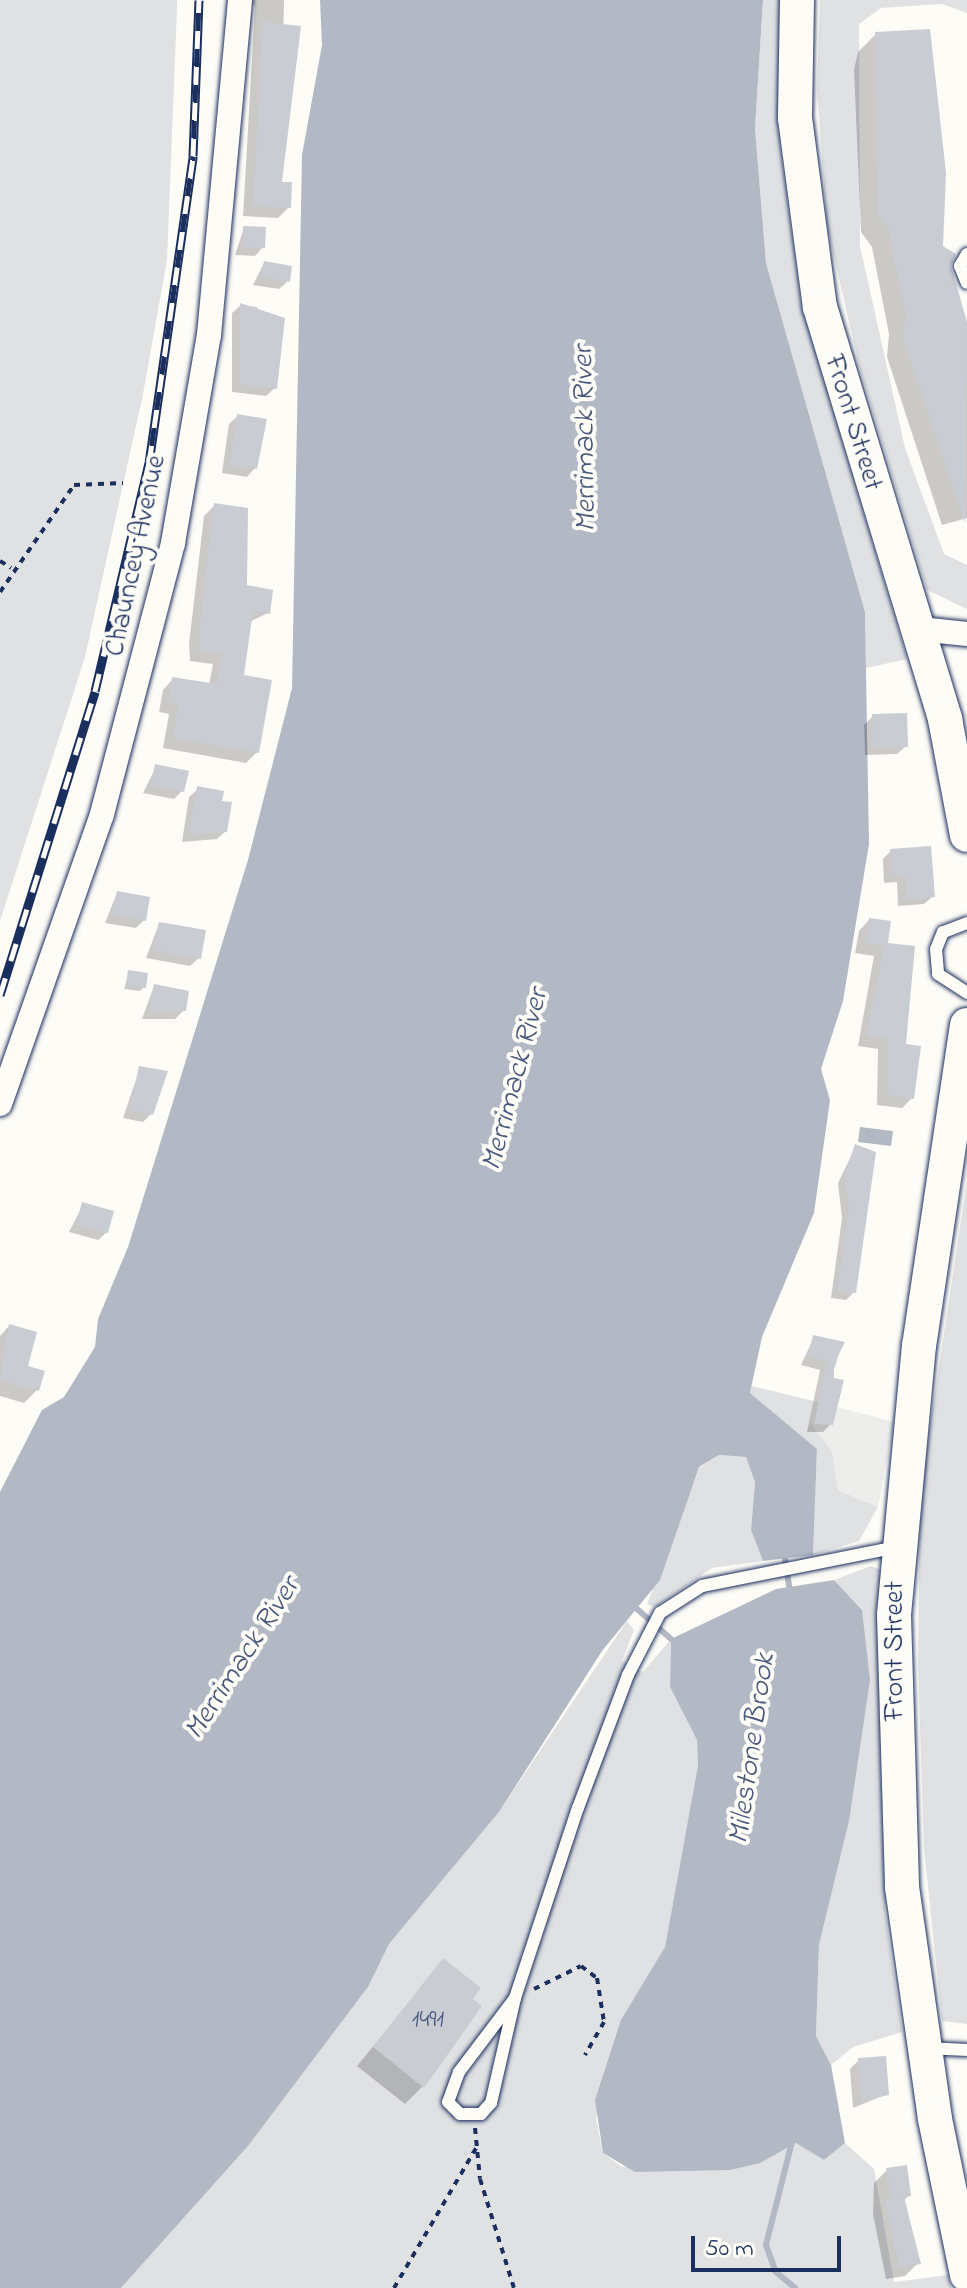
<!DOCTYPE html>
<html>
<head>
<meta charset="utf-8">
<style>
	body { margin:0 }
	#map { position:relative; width:967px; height:2288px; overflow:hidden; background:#fdfcf7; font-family:"Indie Flower",sans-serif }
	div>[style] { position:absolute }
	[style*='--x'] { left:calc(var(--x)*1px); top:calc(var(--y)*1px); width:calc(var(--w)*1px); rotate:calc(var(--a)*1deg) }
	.built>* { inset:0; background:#edeeec }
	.green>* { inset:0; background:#e0e1e3 }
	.water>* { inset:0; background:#b3b8c5 }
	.shadow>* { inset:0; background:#0003 }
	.stream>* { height:6px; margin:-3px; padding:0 3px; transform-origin:3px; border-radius:3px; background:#b3b8c5 }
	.building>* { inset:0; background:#c9ccd3 }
	.path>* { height:4px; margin-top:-2px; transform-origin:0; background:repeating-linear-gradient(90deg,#1b2f5e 0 6px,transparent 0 12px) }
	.roads { filter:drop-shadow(0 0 2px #1b2f5e) drop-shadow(0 0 2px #1b2f5e) }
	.lane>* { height:12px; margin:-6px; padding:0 6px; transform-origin:6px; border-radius:6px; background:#fdfcf7 }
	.street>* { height:24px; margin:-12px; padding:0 12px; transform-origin:12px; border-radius:12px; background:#fdfcf7 }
	.secondary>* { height:34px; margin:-17px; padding:0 17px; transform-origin:17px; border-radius:17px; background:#fdfcf7 }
	.rail>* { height:9px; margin-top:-4.5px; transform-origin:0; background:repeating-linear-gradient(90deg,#fdfcf7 0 18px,#1b2f5e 0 36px); box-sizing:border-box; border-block:2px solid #1b2f5e }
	span { translate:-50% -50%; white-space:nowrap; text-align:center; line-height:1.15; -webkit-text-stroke:8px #fdfcf7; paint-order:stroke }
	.number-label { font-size:24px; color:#46567b }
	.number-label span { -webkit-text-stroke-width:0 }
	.street-label { font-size:28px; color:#1b2f5e }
	.water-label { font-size:30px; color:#49587d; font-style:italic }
	.scale { position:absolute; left:691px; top:2236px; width:150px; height:36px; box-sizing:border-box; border:4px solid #1b2f5e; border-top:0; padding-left:10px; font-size:24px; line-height:28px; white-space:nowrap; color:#1b2f5e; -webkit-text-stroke:6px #fdfcf7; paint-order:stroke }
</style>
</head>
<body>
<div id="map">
	<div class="built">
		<div style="clip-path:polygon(814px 1401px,894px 1422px,878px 1507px,838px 1490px,832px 1451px,810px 1422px)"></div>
	</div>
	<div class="green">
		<div style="clip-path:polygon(0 0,177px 0,177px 8px,167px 260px,143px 394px,85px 657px,0 921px)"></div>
		<div style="clip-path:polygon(763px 0,782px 0,780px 146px,801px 303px,907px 659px,866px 668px,865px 612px,766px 263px,755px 129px)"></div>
		<div style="clip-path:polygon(820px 0,967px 0,967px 13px,942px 4px,881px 8px,859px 24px,860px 246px,905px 448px,944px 554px,967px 565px,967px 609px,927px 590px,859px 365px,827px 226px,817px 90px)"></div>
		<div style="clip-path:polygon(967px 1181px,967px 2024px,942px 2021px,924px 1848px,918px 1660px,920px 1493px)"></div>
		<div style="clip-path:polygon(752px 1386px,814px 1401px,810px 1422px,832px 1451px,838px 1490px,878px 1507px,859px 1541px,813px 1555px,817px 1449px,750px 1393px)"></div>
		<div style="clip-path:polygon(719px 1455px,747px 1457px,755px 1482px,751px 1530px,763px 1561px,712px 1568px,655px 1607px,647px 1604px,699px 1468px)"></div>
		<div style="clip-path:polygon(871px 1566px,882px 1570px,885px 1912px,902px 2032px,853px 2047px,831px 2065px,816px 2036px,819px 1945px,849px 1821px,862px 1610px,834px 1580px)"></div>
		<div style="clip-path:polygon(627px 1621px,634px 1630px,622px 1661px,643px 1672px,671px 1639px,670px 1687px,697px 1740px,698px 1765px,665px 1947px,596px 2118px,603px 2153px,622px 2167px,760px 2163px,797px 2143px,824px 2160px,845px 2143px,874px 2169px,894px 2282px,948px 2275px,951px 2288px,121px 2288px,248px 2146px,368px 1987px,389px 1944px,499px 1812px)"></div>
	</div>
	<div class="water">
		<div style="clip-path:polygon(320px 0,763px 0,755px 129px,766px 263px,865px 612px,869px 844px,843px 1001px,821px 1069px,830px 1100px,814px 1213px,762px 1337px,750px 1393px,817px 1449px,813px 1555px,763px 1561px,751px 1530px,755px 1482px,746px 1457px,719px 1455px,699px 1467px,660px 1580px,602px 1651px,499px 1812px,389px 1944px,368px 1987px,248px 2146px,121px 2288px,0 2288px,0 1492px,42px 1410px,64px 1397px,95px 1347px,98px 1319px,128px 1247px,248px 860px,292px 688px,302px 155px,322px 45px)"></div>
		<div style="clip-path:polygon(860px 1127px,893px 1131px,891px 1146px,858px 1142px)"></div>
		<div style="clip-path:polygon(834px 1580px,862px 1610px,870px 1680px,849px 1821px,819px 1945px,816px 2036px,831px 2065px,845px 2143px,824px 2160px,796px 2143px,760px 2163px,730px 2170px,635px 2172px,603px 2153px,595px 2100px,621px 2020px,665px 1947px,698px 1765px,697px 1740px,670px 1687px,671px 1639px,776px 1589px)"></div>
	</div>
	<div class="shadow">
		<div style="clip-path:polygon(246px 0,284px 0,280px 184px,289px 207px,278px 218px,243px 216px,255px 6px)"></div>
		<div style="clip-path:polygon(876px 34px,967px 324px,967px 518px,942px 525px,887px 357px,889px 334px,872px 247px,861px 232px,854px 70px,858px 52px)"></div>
		<div style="clip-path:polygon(244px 228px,263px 247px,255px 256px,235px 255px)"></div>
		<div style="clip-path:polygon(264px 263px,288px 281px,279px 289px,253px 285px)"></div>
		<div style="clip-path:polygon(241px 305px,257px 307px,275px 388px,266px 396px,232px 392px,232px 313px)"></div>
		<div style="clip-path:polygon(238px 416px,255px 468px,247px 477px,222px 473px,229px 424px)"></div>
		<div style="clip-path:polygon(215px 505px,245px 587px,268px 613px,249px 622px,241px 676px,257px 752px,246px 763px,163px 748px,169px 714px,159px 712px,163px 690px,173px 679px,209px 685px,213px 664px,190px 661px,189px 644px,204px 516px)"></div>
		<div style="clip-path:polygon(873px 716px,906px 746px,897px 754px,865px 755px,864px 725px)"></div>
		<div style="clip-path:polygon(156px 767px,182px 791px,174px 799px,143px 793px)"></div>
		<div style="clip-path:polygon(198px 789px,220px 803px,226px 831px,217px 839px,182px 842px,189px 797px)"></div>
		<div style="clip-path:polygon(891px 851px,933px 896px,924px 904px,898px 906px,897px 882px,884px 883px,883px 859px)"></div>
		<div style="clip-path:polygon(117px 893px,144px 920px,136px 928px,105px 923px)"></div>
		<div style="clip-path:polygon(869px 920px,886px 944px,904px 1046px,912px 1098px,902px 1108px,877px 1105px,878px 1049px,858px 1046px,874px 956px,855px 953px,859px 931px)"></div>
		<div style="clip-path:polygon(159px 924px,199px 958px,190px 966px,146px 958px)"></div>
		<div style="clip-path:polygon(129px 972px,144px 987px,140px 991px,124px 989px)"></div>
		<div style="clip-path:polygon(154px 986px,184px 1010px,175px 1019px,142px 1019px)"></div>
		<div style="clip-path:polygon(140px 1068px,151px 1114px,143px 1122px,123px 1118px)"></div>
		<div style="clip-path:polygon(856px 1146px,854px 1292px,846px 1300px,831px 1298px,842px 1218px,838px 1183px)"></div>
		<div style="clip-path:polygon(83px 1205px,107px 1232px,98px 1240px,69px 1232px)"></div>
		<div style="clip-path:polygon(9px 1326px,37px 1390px,24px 1403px,0 1396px,0 1336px)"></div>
		<div style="clip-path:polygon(814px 1337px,842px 1344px,831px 1379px,831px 1424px,823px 1432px,807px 1432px,820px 1370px,801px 1365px)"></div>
		<div style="clip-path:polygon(443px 1961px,423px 2086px,405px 2104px,357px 2066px)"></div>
		<div style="clip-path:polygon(859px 2060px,887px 2094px,853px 2108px,850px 2069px)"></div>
		<div style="clip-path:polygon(887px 2170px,909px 2195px,903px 2201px,918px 2263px,905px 2276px,886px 2279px,873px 2214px,874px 2183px)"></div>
	</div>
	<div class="stream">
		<div style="--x:784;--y:1552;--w:40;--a:81.5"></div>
		<div style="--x:637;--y:1609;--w:45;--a:41.4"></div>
		<div style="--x:793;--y:2138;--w:110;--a:104.2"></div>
		<div style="--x:766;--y:2245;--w:29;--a:70"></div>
		<div style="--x:776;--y:2272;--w:25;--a:40"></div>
	</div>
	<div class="building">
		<div style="clip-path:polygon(263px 22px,301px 26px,282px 182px,292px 182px,291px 208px,253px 206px)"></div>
		<div style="clip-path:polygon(930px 29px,946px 173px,943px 246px,956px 254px,951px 266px,967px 322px,965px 523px,903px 339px,906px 315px,888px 229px,878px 214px,875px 32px)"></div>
		<div style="clip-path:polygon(243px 226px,266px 227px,265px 248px,243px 247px)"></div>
		<div style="clip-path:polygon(264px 261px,292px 266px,290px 282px,261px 277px)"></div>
		<div style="clip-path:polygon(240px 303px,285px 318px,277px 389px,240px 384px)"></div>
		<div style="clip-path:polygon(237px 414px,267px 419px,257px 469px,230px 465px)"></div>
		<div style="clip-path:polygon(214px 503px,248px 508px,247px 585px,273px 590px,270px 614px,253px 611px,244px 675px,272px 680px,259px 753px,173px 738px,178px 704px,168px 702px,172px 677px,217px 684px,222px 654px,199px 651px,199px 632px)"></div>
		<div style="clip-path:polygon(907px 713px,908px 747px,873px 748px,872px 714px)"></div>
		<div style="clip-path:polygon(155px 764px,189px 771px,184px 792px,151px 785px)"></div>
		<div style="clip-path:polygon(197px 786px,224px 791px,222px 801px,232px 802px,227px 832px,189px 834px)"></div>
		<div style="clip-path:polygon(931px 846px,935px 897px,906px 899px,905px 875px,892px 876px,890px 849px)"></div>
		<div style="clip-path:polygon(117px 891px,150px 897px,146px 921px,112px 914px)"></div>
		<div style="clip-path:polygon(869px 918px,891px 921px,888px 943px,915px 946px,906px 1044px,921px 1046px,914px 1099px,887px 1095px,888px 1039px,867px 1036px,884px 946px,865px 943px)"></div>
		<div style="clip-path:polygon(159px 922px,206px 930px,201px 959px,153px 950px)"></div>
		<div style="clip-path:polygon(128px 970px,148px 973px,146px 988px,126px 986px)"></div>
		<div style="clip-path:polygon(154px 984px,189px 991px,186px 1011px,149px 1012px)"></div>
		<div style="clip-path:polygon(139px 1066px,168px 1071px,153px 1115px,130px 1110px)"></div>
		<div style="clip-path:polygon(855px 1144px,876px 1152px,856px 1293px,837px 1291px,849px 1209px,845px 1174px)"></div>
		<div style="clip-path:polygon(82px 1202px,114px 1211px,108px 1233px,76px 1224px)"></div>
		<div style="clip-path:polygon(9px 1324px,37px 1332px,28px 1366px,45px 1371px,39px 1391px,0 1380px)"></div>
		<div style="clip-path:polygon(813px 1335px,845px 1342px,834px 1364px,834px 1378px,844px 1380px,833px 1425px,814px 1424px,827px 1362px,808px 1357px)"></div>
		<div style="clip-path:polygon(443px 1958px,481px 1988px,473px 1999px,482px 2006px,424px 2088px,373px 2047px)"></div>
		<div style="clip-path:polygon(886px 2056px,889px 2095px,861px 2101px,858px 2058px)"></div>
		<div style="clip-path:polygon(907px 2165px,911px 2196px,891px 2199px,886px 2168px)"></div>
		<div style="clip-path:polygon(904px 2197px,921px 2264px,899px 2267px,885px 2200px)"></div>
	</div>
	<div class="path">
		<div style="--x:0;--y:561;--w:13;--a:32"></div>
		<div style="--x:0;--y:592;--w:130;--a:-55.3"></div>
		<div style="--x:74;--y:485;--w:49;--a:-2.3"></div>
		<div style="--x:534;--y:1989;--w:52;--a:-26.1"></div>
		<div style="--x:581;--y:1966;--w:20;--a:37"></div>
		<div style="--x:597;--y:1978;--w:45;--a:81"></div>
		<div style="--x:604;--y:2022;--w:38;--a:120"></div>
		<div style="--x:475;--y:2128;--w:51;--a:84.4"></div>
		<div style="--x:480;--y:2179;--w:114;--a:72.7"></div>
		<div style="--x:394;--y:2288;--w:162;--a:-59.6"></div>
	</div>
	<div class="roads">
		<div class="lane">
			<div style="--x:967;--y:254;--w:14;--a:120"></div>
			<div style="--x:960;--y:266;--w:18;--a:68"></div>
			<div style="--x:967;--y:923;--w:26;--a:159"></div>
			<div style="--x:943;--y:932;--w:18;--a:112"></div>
			<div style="--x:936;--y:949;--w:25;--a:85"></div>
			<div style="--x:938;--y:974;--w:35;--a:33"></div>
			<div style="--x:515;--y:1998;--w:93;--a:127.1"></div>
			<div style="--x:459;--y:2072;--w:32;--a:110"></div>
			<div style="--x:448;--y:2102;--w:17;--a:45"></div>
			<div style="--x:460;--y:2114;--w:21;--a:0"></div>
			<div style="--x:481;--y:2114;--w:15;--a:-48"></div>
			<div style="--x:491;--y:2103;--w:108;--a:-77.1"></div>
			<div style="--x:515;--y:1998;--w:200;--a:-71.7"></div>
			<div style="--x:578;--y:1808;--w:142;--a:-69.4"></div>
			<div style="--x:628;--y:1675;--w:70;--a:-62.7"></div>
			<div style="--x:660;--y:1613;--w:50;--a:-32.7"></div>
			<div style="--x:702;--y:1586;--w:199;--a:-11.3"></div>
			<div style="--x:926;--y:2048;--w:41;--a:2.8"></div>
		</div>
		<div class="street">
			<div style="--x:920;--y:629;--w:47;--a:6.1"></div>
			<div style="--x:0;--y:1104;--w:307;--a:-70.6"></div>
			<div style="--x:102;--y:814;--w:280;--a:-75.3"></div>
			<div style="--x:173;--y:543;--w:211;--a:-80.2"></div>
			<div style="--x:209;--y:335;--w:336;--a:-84.7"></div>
		</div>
		<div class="secondary">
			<div style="--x:797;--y:0;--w:118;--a:91"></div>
			<div style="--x:795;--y:118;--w:191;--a:82.5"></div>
			<div style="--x:820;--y:307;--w:431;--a:73.1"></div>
			<div style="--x:945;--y:719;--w:118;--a:79.3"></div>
			<div style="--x:967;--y:1025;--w:324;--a:98.5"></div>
			<div style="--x:919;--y:1345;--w:271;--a:95.3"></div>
			<div style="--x:894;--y:1615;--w:272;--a:88.3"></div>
			<div style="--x:902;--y:1887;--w:234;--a:81.9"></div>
			<div style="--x:935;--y:2119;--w:159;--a:78.4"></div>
		</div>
	</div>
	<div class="rail">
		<div style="--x:0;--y:995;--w:318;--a:-72.6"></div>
		<div style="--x:95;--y:691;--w:234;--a:-76.7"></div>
		<div style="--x:149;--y:463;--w:310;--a:-81.8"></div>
		<div style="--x:193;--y:156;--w:156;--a:-87.8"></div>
	</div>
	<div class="number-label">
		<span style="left:428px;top:2021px">1491</span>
	</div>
	<div class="street-label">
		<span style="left:852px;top:423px;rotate:73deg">Front Street</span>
		<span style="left:137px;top:556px;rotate:-78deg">Chauncey Avenue</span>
		<span style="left:896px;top:1651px;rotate:-90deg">Front Street</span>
	</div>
	<div class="water-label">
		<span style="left:586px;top:439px;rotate:-91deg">Merrimack River</span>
		<span style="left:516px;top:1080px;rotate:-75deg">Merrimack River</span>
		<span style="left:243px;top:1659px;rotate:-57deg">Merrimack River</span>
		<span style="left:753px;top:1749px;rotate:-82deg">Milestone Brook</span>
	</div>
	<div class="scale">50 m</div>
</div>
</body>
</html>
